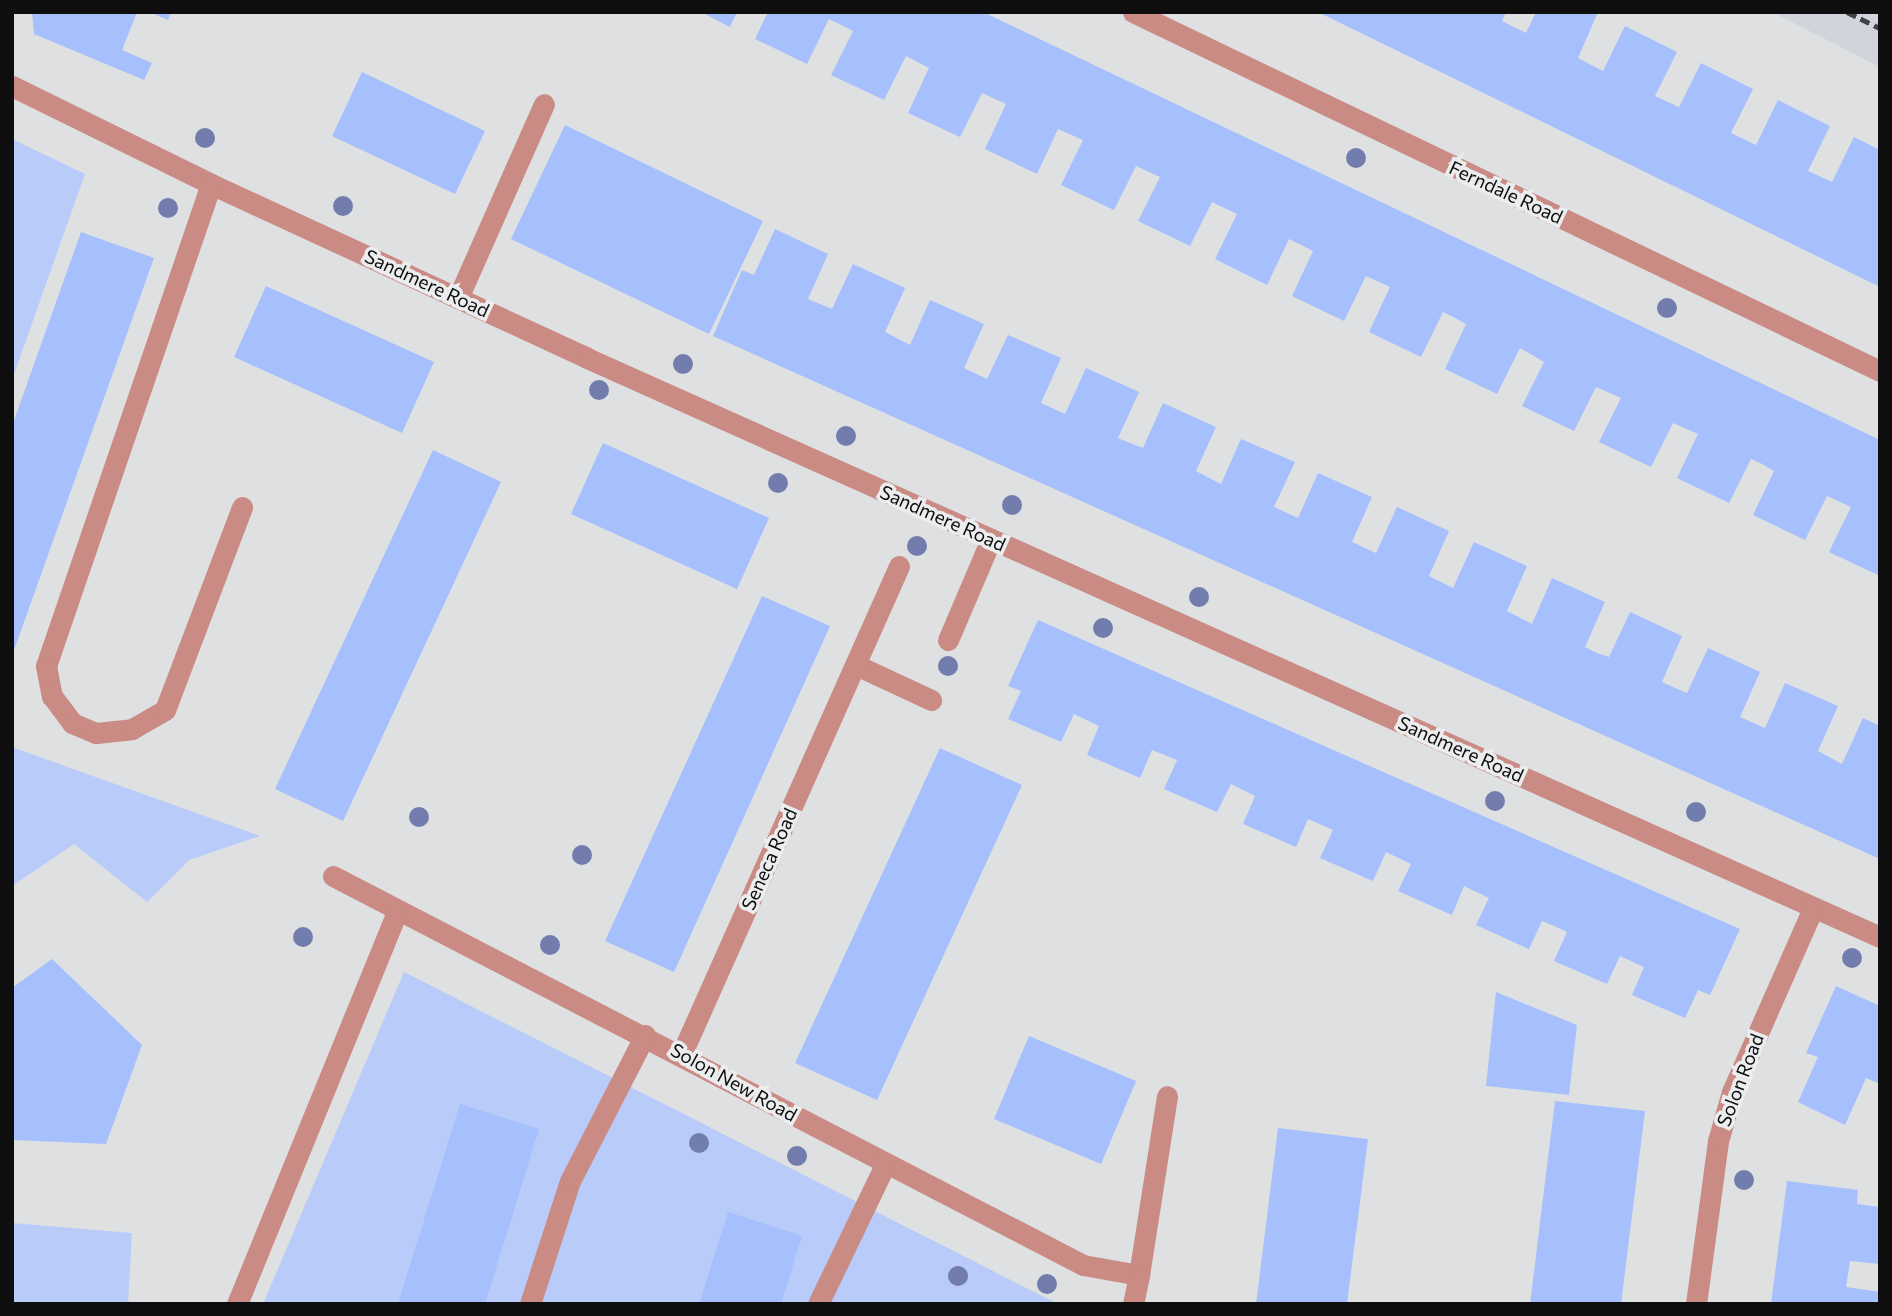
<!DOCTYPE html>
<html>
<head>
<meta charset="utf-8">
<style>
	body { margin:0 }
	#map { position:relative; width:1892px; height:1316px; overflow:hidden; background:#dfe0e1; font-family:Commissioner,sans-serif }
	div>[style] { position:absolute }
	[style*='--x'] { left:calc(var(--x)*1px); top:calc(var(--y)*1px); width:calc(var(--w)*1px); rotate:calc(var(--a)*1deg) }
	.built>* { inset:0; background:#d1d4dc }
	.green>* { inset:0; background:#b9cbf9 }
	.building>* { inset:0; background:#a6bffd }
	.minor>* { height:21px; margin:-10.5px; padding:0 10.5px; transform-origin:10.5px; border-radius:10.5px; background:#ca8b84 }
	.rail>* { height:5px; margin-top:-2.5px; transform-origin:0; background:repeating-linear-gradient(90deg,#424344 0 10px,transparent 0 15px) }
	.trees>* { width:20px; height:20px; margin:-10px; border-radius:50%; background:#727dad }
	span { translate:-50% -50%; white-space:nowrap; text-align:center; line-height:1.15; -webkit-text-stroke:7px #ecedee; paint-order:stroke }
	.street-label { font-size:19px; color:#0e0e0f }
	.frame { position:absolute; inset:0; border:14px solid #0e0e0f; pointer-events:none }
</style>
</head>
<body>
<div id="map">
	<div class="built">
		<div style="clip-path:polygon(1772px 12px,1880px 12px,1880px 67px)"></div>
	</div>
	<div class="green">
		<div style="clip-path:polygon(12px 139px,85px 174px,12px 380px)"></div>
		<div style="clip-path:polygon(12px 747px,260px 836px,189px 860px,147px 902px,74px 844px,12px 886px)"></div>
		<div style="clip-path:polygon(404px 972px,1058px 1304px,263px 1304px)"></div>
		<div style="clip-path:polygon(12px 1223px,132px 1233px,128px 1304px,12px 1304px)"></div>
	</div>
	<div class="building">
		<div style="clip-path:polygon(32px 12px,137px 12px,122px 50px,152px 63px,144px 80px,34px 34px)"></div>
		<div style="clip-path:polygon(150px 12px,171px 12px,168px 20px)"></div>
		<div style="clip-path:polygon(701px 12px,737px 12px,730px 27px)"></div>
		<div style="clip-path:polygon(768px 12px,983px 12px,1880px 440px,1880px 576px,1829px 552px,1851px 507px,1827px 496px,1805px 540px,1753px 515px,1774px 471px,1762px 464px,1751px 459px,1729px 503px,1677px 478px,1698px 434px,1673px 423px,1651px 467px,1599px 442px,1621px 398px,1596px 387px,1574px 431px,1522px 406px,1544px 362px,1520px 348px,1497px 394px,1445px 369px,1466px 324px,1455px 318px,1443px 312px,1421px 357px,1369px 332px,1390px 287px,1366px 276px,1344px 321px,1292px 296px,1313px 251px,1289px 239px,1267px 285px,1215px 259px,1237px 214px,1212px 202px,1190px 246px,1138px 221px,1160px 177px,1136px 166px,1114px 210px,1061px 185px,1083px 140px,1058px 129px,1037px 174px,985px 149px,1006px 104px,982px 93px,960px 137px,908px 113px,929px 68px,906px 56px,884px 100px,831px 75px,853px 31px,829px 19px,807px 64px,755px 39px)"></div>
		<div style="clip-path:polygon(1318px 12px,1506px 12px,1502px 21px,1526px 33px,1536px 12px,1598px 12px,1578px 58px,1603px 71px,1625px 26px,1677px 52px,1655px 96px,1679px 107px,1701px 63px,1753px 89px,1731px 133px,1756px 145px,1778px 100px,1830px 126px,1808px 171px,1832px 182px,1854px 137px,1880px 150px,1880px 287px)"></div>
		<div style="clip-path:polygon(362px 72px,485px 131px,455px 194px,332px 136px)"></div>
		<div style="clip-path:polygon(565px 125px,763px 221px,709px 334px,511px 239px)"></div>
		<div style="clip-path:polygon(775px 229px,828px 254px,808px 299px,832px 309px,853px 264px,905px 288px,885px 332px,910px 345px,930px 300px,984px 324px,964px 368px,987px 379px,1008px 335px,1061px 358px,1041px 403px,1065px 414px,1086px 368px,1139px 392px,1118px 438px,1130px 443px,1143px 448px,1163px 403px,1216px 427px,1196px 471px,1221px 484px,1241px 439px,1295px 462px,1274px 507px,1298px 518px,1318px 473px,1372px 497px,1352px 542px,1376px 553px,1397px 507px,1449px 531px,1429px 576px,1453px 588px,1474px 542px,1527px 566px,1507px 611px,1532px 624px,1552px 578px,1605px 602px,1585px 647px,1597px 653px,1609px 657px,1630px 612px,1682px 636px,1662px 682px,1675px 688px,1687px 693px,1708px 648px,1760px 672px,1740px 717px,1765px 728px,1785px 683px,1838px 706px,1818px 751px,1842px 764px,1863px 718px,1880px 726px,1880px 859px,713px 336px,742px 270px,754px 275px)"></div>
		<div style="clip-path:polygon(81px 232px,154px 258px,13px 653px,12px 426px)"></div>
		<div style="clip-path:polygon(266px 286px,434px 362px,402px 433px,234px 357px)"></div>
		<div style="clip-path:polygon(603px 443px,769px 518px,737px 589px,571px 514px)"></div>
		<div style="clip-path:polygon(433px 450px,501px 482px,343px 821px,275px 789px)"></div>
		<div style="clip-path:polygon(762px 596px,830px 626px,674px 972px,605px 941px)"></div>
		<div style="clip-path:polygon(1038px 620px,1740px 929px,1710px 995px,1698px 990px,1685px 1018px,1632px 995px,1644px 967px,1620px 956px,1607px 984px,1554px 961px,1567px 932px,1554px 926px,1542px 921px,1529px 949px,1476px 925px,1489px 898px,1464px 886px,1452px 915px,1398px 891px,1411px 864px,1386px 852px,1373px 881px,1320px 858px,1333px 830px,1308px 819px,1296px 847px,1243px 824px,1255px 796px,1231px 784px,1217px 812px,1164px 789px,1177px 760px,1152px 750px,1140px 778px,1087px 755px,1099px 726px,1074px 714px,1061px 742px,1008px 719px,1021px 691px,1008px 686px)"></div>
		<div style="clip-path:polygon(940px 748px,1022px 785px,877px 1100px,795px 1063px)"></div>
		<div style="clip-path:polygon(52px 959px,142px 1045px,106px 1144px,12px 1140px,12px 988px)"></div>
		<div style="clip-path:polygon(1836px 986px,1880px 1006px,1880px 1084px,1866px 1078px,1845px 1125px,1798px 1102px,1818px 1057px,1806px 1053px)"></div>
		<div style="clip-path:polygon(1496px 992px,1577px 1025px,1569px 1095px,1486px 1086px)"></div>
		<div style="clip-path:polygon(1029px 1036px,1136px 1081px,1101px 1164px,994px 1119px)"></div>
		<div style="clip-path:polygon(1555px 1101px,1645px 1111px,1621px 1304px,1530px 1304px)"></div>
		<div style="clip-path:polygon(460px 1104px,539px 1129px,485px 1304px,398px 1304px)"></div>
		<div style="clip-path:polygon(1278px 1128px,1368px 1139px,1347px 1304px,1256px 1304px)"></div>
		<div style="clip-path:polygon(1787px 1181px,1858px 1190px,1857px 1204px,1880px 1207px,1880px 1264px,1850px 1261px,1846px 1287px,1880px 1292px,1880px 1304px,1771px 1304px)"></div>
		<div style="clip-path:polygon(728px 1212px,802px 1236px,781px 1304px,699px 1304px)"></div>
	</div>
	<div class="minor">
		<div style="--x:1133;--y:12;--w:829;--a:25.67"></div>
		<div style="--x:12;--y:86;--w:222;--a:26.2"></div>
		<div style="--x:211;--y:184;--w:414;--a:24.8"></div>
		<div style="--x:587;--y:358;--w:1417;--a:24.12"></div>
		<div style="--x:211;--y:184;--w:509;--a:108.9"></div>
		<div style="--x:46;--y:666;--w:31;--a:79"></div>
		<div style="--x:52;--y:696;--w:34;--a:53"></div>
		<div style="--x:72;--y:723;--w:26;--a:23"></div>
		<div style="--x:96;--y:733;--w:36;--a:-6"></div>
		<div style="--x:132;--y:729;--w:38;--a:-30"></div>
		<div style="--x:165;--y:710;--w:217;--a:-69.2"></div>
		<div style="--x:458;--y:298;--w:212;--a:-66.1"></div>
		<div style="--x:948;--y:640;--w:110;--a:-66.9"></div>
		<div style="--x:856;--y:665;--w:83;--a:25"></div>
		<div style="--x:333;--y:876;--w:845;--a:27.41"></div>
		<div style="--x:1083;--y:1265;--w:57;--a:10.1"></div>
		<div style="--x:1139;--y:1275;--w:181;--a:-81.1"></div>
		<div style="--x:682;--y:1053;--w:533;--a:-65.98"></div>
		<div style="--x:237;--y:1304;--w:423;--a:-67.8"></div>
		<div style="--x:530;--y:1304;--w:129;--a:-72"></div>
		<div style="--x:570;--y:1181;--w:164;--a:-62.8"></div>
		<div style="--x:818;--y:1304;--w:154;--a:-64.3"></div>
		<div style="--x:1133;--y:1304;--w:30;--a:-78"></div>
		<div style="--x:1696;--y:1304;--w:164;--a:-82.3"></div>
		<div style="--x:1718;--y:1141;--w:51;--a:-74.1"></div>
		<div style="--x:1732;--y:1092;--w:201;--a:-66.2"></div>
	</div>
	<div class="rail">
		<div style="--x:1847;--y:12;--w:37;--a:26"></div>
	</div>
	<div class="trees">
		<div style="left:205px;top:138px"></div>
		<div style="left:1356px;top:158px"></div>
		<div style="left:343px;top:206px"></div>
		<div style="left:168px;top:208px"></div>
		<div style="left:1667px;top:308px"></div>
		<div style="left:683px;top:364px"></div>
		<div style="left:599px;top:390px"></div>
		<div style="left:846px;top:436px"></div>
		<div style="left:778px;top:483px"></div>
		<div style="left:1012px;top:505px"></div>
		<div style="left:917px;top:546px"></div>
		<div style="left:1199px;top:597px"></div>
		<div style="left:1103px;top:628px"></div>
		<div style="left:948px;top:666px"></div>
		<div style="left:1495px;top:801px"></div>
		<div style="left:1696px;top:812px"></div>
		<div style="left:419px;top:817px"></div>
		<div style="left:582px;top:855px"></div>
		<div style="left:303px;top:937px"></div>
		<div style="left:550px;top:945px"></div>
		<div style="left:1852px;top:958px"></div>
		<div style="left:699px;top:1143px"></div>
		<div style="left:797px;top:1156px"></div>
		<div style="left:1744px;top:1180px"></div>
		<div style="left:958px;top:1276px"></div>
		<div style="left:1047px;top:1284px"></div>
	</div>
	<div class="street-label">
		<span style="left:1506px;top:192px;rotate:25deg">Ferndale Road</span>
		<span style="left:427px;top:283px;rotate:25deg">Sandmere Road</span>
		<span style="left:943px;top:518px;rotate:24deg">Sandmere Road</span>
		<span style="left:1461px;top:749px;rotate:24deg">Sandmere Road</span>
		<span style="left:769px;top:859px;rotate:-66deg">Seneca Road</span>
		<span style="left:1740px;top:1080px;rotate:-69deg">Solon Road</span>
		<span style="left:734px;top:1082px;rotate:29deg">Solon New Road</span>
	</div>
	<div class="frame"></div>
</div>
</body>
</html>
